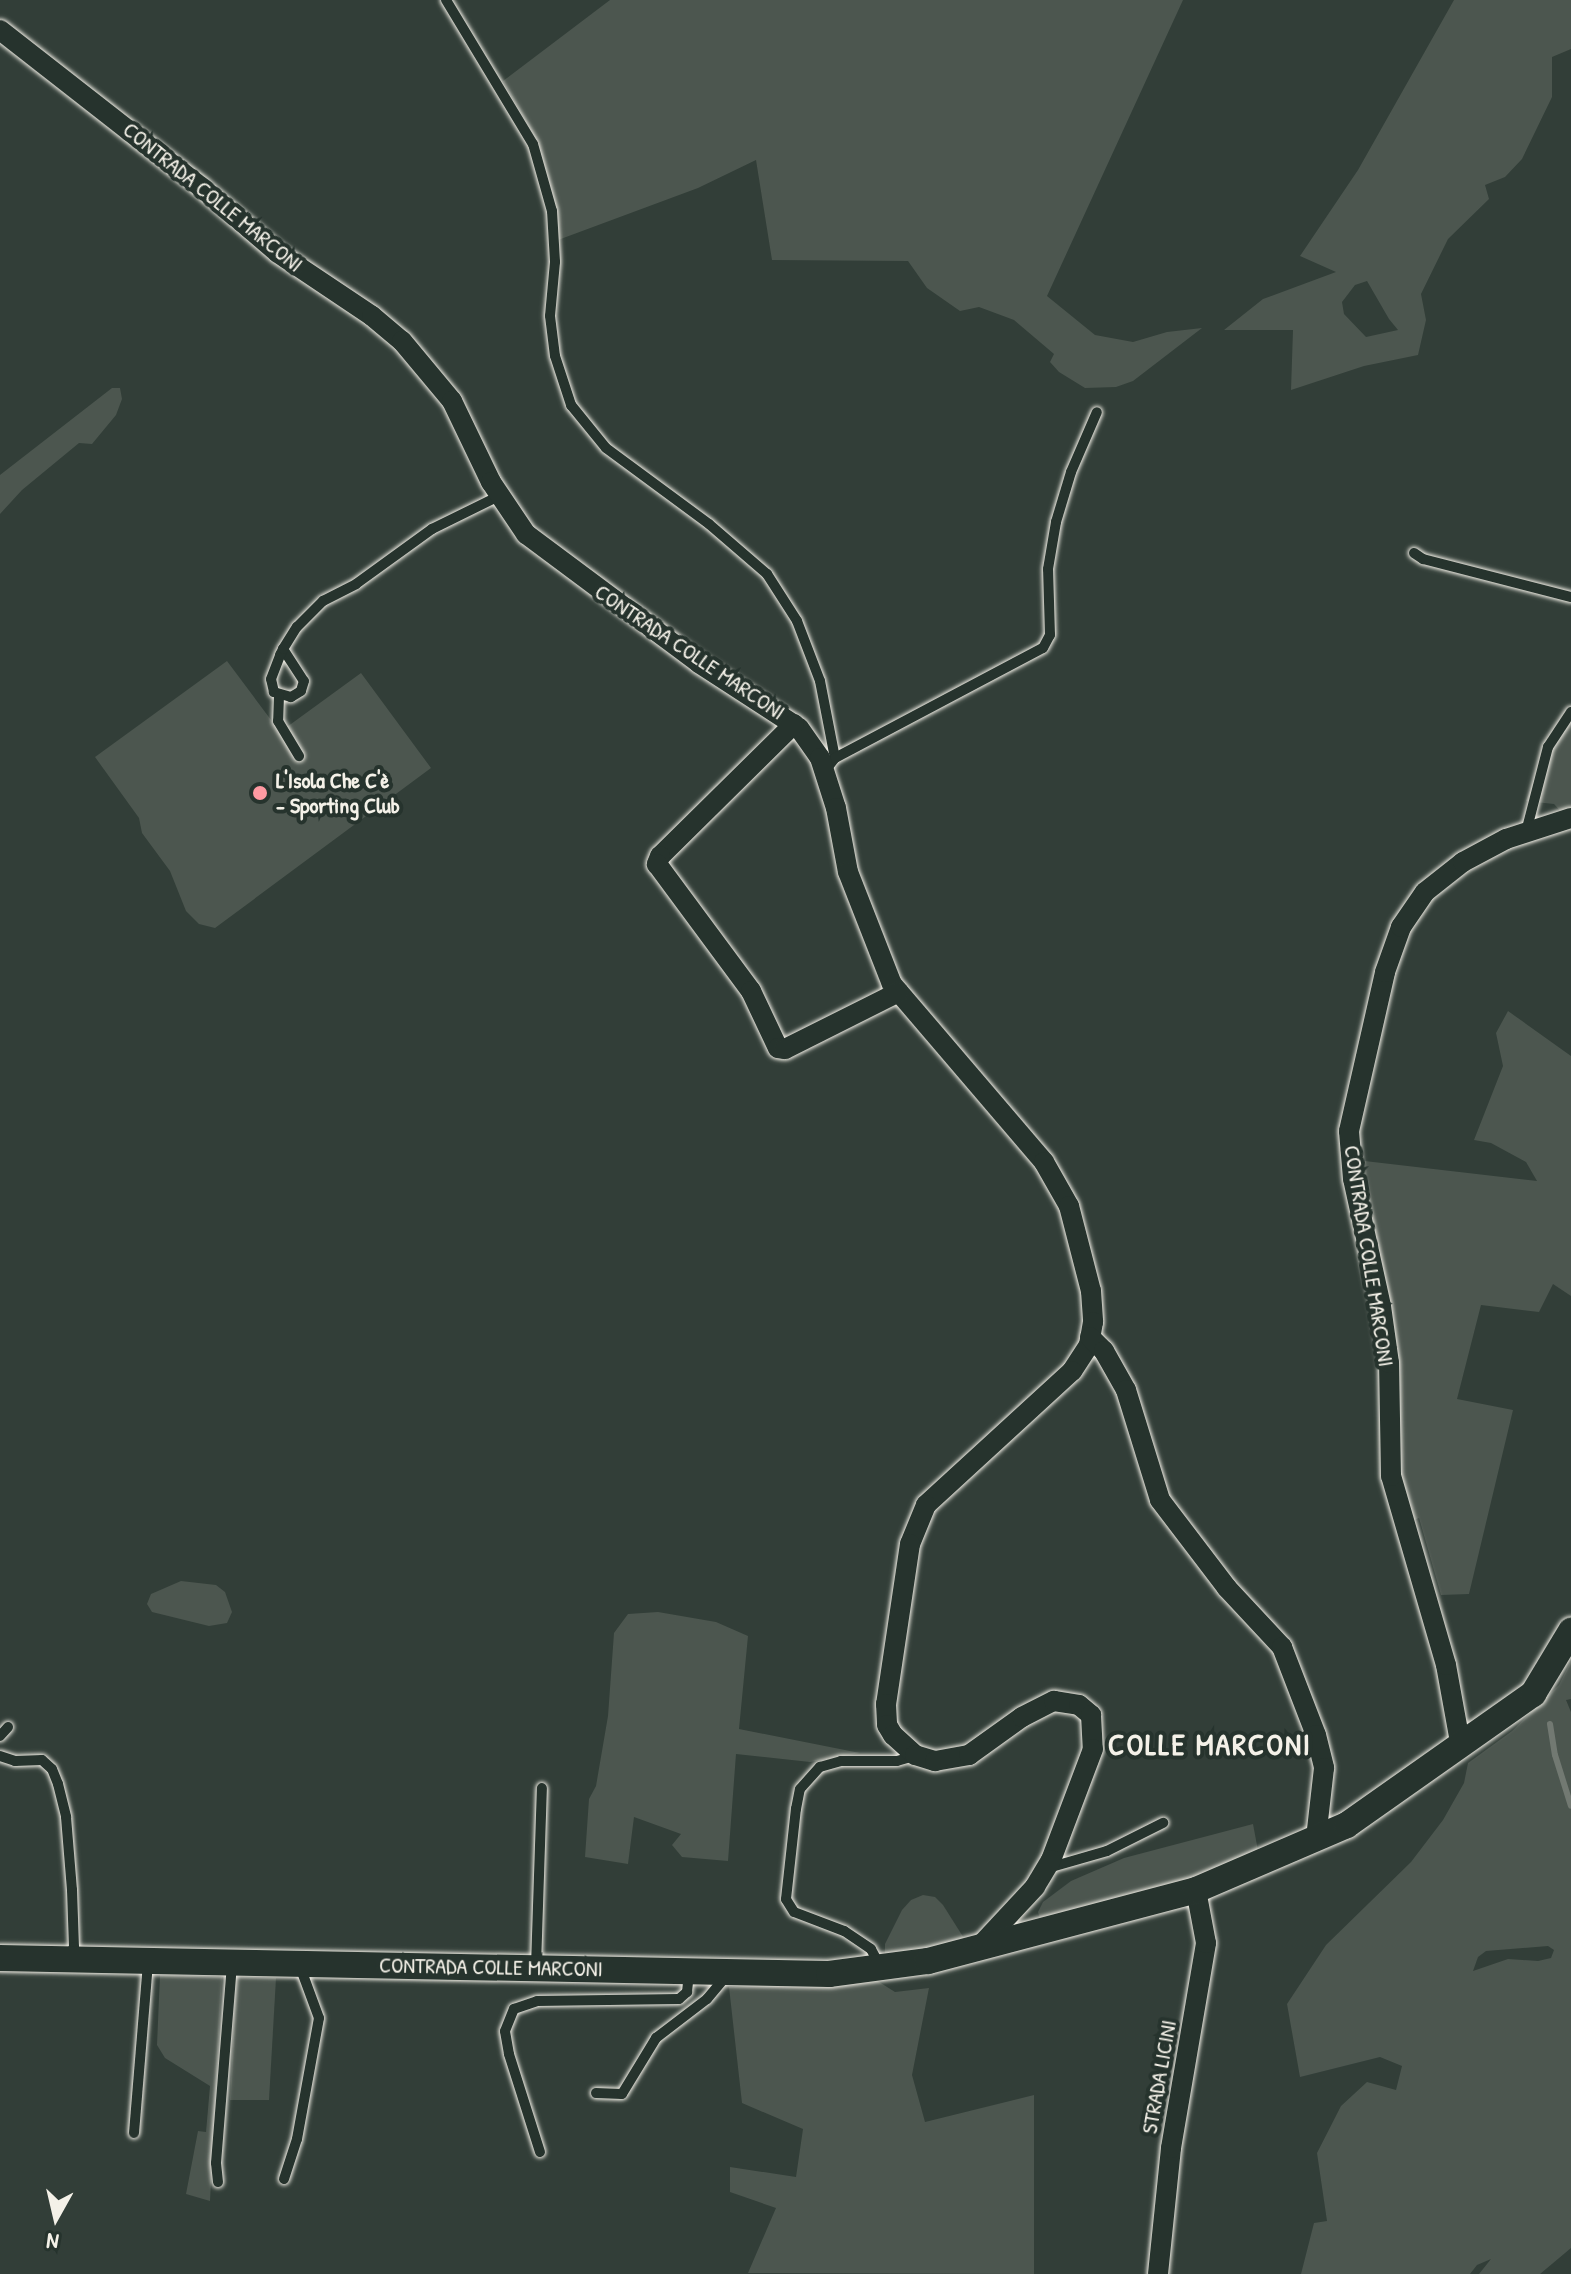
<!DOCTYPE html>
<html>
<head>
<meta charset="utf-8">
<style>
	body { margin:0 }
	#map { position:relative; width:1571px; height:2274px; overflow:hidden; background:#323e38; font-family:"Patrick Hand",sans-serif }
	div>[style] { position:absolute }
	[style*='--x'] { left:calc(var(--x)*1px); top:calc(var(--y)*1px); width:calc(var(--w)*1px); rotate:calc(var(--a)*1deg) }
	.green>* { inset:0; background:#4c564f }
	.stream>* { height:6px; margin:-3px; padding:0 3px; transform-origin:3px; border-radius:3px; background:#727972 }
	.roads { filter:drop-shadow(0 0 2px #f4f1e8) drop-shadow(0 0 2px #f4f1e8) }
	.service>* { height:10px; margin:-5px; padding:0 5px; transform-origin:5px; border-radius:5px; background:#26332d }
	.minor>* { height:20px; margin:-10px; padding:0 10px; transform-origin:10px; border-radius:10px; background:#26332d }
	.tertiary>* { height:26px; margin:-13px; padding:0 13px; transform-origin:13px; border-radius:13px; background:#26332d }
	.dots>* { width:22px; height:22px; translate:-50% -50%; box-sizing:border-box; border:4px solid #26332d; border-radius:50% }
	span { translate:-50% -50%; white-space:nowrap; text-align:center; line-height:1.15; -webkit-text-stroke:8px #26332d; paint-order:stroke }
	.street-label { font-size:22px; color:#f4f1e8 }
	.poi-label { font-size:22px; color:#f4f1e8; font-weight:700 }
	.left { translate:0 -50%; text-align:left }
	.district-label { font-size:30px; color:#f4f1e8; font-weight:700; letter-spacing:2px }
	.north { position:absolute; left:16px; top:2178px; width:80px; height:80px; -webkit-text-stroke:6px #26332d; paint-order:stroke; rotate:188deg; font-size:22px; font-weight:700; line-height:32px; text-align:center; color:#f4f1e8 }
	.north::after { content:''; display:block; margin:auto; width:28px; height:36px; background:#f4f1e8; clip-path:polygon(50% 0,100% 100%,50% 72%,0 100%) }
</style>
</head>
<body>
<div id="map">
	<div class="green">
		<div style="clip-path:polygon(610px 0,1183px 0,1047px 296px,1095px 335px,1133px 342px,1167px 332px,1202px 328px,1133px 381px,1116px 387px,1085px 388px,1059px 372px,1050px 362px,1054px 354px,1014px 320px,979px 307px,960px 311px,927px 288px,908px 261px,772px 260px,756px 160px,698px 188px,558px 240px,538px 142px,503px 81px)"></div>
		<div style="clip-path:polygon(evenodd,1454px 0,1571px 0,1571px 49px,1552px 57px,1552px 97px,1522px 159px,1505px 177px,1485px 185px,1489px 199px,1448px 239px,1421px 294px,1426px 320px,1418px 355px,1364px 366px,1291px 390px,1293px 330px,1224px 330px,1263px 299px,1336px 272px,1300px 256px,1358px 170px,1454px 0,1367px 281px,1389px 319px,1398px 330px,1366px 337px,1344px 314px,1342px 302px,1355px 285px,1367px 281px)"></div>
		<div style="clip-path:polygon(112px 388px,120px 388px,122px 399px,116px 415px,92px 444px,79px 443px,22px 490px,0 514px,0 475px)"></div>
		<div style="clip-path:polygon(227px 661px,280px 732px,361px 673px,431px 768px,215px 928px,199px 924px,186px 911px,170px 871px,142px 833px,139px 818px,95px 757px)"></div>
		<div style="clip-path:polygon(1571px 716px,1571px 814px,1565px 816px,1554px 804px,1526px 801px,1552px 731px)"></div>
		<div style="clip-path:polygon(1508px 1011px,1571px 1056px,1571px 1296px,1553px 1284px,1539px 1312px,1481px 1305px,1457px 1399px,1513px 1410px,1469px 1594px,1441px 1595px,1419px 1518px,1406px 1523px,1390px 1450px,1356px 1160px,1537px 1181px,1526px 1162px,1491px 1143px,1474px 1140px,1503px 1066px,1496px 1033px)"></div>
		<div style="clip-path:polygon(181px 1581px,216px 1585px,225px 1592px,232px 1612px,227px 1623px,209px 1626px,152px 1612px,147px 1604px,151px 1594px)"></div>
		<div style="clip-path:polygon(658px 1612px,716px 1622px,748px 1636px,739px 1729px,860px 1753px,810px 1762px,736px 1754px,728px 1861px,682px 1857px,672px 1845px,681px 1834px,634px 1817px,628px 1864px,585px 1857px,589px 1799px,596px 1786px,608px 1716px,614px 1633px,628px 1614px)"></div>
		<div style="clip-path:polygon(evenodd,1571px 1661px,1571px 1699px,1566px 1700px,1571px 1712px,1571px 2248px,1540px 2274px,1479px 2274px,1491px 2259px,1477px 2265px,1470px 2274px,1301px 2274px,1314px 2223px,1327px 2221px,1317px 2153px,1341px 2106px,1367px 2082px,1396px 2090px,1402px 2066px,1380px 2057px,1300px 2077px,1287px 2004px,1326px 1945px,1411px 1862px,1443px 1820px,1464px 1783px,1468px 1763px,1512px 1731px,1559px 1685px,1571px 1661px,1548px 1946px,1554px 1950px,1551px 1958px,1538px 1961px,1508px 1959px,1473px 1971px,1478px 1957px,1486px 1951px,1548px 1946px)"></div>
		<div style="clip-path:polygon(1253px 1824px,1259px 1856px,1153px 1896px,1042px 1924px,1038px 1912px,1043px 1902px,1071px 1881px,1124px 1858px)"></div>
		<div style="clip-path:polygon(923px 1895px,935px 1897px,943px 1905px,967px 1943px,885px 1955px,885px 1944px,902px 1910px,911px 1900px)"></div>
		<div style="clip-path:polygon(160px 1975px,222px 1977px,210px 2201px,186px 2194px,198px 2131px,206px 2132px,210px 2086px,165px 2058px,157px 2045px)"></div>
		<div style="clip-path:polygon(236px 1977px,276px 1978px,269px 2100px,230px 2100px)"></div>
		<div style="clip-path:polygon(876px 1980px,895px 1992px,929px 1988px,912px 2075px,925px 2122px,1034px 2095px,1034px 2274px,748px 2273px,776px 2208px,730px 2192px,730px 2167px,796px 2177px,803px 2129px,742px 2103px,729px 1987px)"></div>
	</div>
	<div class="stream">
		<div style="--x:1550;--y:1724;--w:31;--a:81"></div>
		<div style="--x:1555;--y:1755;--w:53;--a:72.6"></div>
	</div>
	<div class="roads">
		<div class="service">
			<div style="--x:446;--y:0;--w:168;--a:58.9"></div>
			<div style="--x:533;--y:144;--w:70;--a:74.2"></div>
			<div style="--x:552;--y:211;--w:51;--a:86.6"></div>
			<div style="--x:555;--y:262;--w:54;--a:95.3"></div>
			<div style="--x:550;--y:316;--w:40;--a:82.9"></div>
			<div style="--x:555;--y:356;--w:52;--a:71.9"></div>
			<div style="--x:571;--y:405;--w:55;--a:50.9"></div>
			<div style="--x:606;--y:448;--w:128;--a:36.4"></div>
			<div style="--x:709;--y:524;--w:77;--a:40.8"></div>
			<div style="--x:767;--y:574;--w:56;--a:57.4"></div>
			<div style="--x:797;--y:621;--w:64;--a:69"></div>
			<div style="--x:820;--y:681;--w:78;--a:79"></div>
			<div style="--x:835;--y:758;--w:16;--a:128"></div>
			<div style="--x:1414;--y:553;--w:11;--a:34"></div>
			<div style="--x:1423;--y:559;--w:153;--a:14.4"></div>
			<div style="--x:283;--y:649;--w:38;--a:57"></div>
			<div style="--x:304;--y:681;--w:10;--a:107"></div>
			<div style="--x:301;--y:691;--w:12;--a:149"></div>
			<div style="--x:291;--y:697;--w:18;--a:-164"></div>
			<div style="--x:274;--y:692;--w:13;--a:-103"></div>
			<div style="--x:271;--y:679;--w:26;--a:-69"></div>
			<div style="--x:280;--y:655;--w:7;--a:-63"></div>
			<div style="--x:283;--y:649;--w:26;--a:-58"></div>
			<div style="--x:297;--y:627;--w:37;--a:-45"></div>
			<div style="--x:323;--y:601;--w:37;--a:-27"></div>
			<div style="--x:356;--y:584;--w:94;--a:-35.9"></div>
			<div style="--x:432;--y:529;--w:75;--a:-26.2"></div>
			<div style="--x:279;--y:696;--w:25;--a:92"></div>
			<div style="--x:278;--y:721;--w:41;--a:59"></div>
			<div style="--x:835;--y:758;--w:235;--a:-27.9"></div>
			<div style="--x:1043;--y:648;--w:15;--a:-62"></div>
			<div style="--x:1050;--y:635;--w:66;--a:-91.7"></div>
			<div style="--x:1048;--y:569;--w:48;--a:-80.3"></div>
			<div style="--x:1056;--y:522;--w:52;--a:-73.3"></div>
			<div style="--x:1071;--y:472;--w:65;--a:-66.6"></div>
			<div style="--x:1526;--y:832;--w:88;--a:-75.5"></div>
			<div style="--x:1548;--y:747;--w:42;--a:-56.7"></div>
			<div style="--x:0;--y:1736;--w:12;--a:-48"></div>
			<div style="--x:0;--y:1756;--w:16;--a:18"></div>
			<div style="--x:15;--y:1761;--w:27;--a:-2"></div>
			<div style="--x:42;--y:1760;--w:13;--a:42"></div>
			<div style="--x:52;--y:1769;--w:16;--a:68"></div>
			<div style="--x:58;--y:1784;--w:34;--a:76"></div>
			<div style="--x:66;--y:1817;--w:73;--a:85.3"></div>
			<div style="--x:72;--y:1890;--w:57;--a:88"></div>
			<div style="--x:74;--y:1947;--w:13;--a:119"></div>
			<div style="--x:1048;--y:1868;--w:61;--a:-16.1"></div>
			<div style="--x:1107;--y:1851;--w:63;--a:-26.6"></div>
			<div style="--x:536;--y:1966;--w:178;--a:-88.1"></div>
			<div style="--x:880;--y:1966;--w:19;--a:-118"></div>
			<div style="--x:871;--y:1949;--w:32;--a:-146"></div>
			<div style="--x:844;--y:1931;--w:53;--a:-159.2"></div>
			<div style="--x:794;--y:1912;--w:15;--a:-122"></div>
			<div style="--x:786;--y:1899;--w:91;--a:-83.7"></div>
			<div style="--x:796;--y:1809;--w:20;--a:-79"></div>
			<div style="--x:800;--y:1789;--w:30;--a:-48"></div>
			<div style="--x:820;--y:1767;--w:22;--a:-16"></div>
			<div style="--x:841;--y:1761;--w:56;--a:0"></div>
			<div style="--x:897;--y:1761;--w:18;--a:-16"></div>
			<div style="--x:596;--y:2093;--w:26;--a:2"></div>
			<div style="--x:622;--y:2094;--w:66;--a:-58.7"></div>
			<div style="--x:656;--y:2038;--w:64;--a:-37.4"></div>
			<div style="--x:707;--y:1999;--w:30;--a:-50"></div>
			<div style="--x:134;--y:2133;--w:171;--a:-85.3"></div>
			<div style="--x:540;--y:2152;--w:103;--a:-107.6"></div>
			<div style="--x:509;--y:2054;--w:23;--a:-100"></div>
			<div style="--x:505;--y:2031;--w:24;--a:-68"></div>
			<div style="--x:514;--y:2009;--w:24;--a:-19"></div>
			<div style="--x:537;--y:2001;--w:142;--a:-0.8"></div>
			<div style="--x:679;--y:1999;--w:11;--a:-41"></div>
			<div style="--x:687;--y:1992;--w:19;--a:-84"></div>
			<div style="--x:284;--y:2179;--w:42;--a:-72"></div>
			<div style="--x:297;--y:2139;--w:123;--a:-79.7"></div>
			<div style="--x:319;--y:2018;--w:58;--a:-110.3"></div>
			<div style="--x:218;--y:2182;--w:19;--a:-96"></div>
			<div style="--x:216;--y:2163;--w:199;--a:-85.4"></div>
		</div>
		<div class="minor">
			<div style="--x:0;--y:30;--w:255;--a:38"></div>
			<div style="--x:201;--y:187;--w:101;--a:40.6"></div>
			<div style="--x:278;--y:253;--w:113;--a:33.8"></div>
			<div style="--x:372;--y:316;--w:39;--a:40"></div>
			<div style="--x:402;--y:341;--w:78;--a:50.2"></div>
			<div style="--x:452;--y:401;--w:90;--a:64.3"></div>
			<div style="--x:491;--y:482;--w:63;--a:56.1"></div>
			<div style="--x:526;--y:534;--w:216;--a:36.7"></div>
			<div style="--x:699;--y:663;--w:119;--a:33"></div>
			<div style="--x:799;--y:728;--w:37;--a:55"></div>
			<div style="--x:820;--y:758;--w:52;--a:72.3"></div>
			<div style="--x:836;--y:808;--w:65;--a:79.4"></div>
			<div style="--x:848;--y:872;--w:120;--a:68.6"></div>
			<div style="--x:892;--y:984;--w:234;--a:49.5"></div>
			<div style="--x:1044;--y:1162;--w:51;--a:60.4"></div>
			<div style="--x:1069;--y:1206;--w:88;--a:75.5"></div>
			<div style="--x:1091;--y:1291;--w:31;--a:86"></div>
			<div style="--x:1093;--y:1322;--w:23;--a:100"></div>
			<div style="--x:1089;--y:1345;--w:31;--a:123"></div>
			<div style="--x:1072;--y:1371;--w:198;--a:137.5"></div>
			<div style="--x:926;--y:1505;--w:42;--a:112.3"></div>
			<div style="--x:910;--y:1544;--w:162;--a:98.5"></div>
			<div style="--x:886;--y:1704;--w:21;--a:87"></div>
			<div style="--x:887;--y:1725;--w:12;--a:59"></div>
			<div style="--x:893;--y:1735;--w:30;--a:42"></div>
			<div style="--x:915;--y:1755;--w:21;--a:17"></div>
			<div style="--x:935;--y:1761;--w:35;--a:-10"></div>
			<div style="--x:969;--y:1755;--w:65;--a:-35.6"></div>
			<div style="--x:1022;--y:1717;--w:36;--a:-27"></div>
			<div style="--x:1054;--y:1701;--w:25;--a:9"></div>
			<div style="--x:1079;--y:1705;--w:16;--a:40"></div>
			<div style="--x:1091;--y:1715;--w:34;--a:87"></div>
			<div style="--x:1093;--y:1749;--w:119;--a:110.7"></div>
			<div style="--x:1051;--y:1860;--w:31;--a:121"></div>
			<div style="--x:1035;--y:1887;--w:82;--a:133"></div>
			<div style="--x:794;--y:724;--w:188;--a:135.4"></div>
			<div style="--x:660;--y:856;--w:9;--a:111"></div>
			<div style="--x:657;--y:864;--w:158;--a:53.5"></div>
			<div style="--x:751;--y:991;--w:63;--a:64.7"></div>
			<div style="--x:778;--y:1048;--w:7;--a:8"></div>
			<div style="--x:785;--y:1049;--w:127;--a:-26.6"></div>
			<div style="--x:1090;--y:1337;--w:20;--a:45"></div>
			<div style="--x:1104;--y:1351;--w:45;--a:60.6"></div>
			<div style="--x:1126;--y:1390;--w:115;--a:72.8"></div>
			<div style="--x:1160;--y:1500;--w:111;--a:52.7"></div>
			<div style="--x:1227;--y:1588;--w:81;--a:47"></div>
			<div style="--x:1282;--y:1647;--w:94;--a:68.9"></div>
			<div style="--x:1316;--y:1735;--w:34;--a:76"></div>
			<div style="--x:1324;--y:1768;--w:70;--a:96.5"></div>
			<div style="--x:1460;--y:1742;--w:78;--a:-100.3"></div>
			<div style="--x:1446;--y:1665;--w:197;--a:-106.2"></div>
			<div style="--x:1391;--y:1476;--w:113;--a:-91"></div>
			<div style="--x:1389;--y:1363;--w:58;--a:-98"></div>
			<div style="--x:1381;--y:1306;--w:130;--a:-102.4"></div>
			<div style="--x:1353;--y:1179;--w:48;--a:-94.8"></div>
			<div style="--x:1349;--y:1131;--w:163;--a:-77.2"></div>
			<div style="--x:1385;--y:972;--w:48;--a:-70.4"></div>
			<div style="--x:1401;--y:927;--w:42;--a:-55.6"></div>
			<div style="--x:1425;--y:892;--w:48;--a:-38.3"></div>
			<div style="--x:1463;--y:862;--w:49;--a:-28.1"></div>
			<div style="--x:1506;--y:839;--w:68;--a:-17.9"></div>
			<div style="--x:1158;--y:2274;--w:127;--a:-84.1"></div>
			<div style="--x:1171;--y:2148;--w:208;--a:-80.3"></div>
			<div style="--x:1206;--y:1943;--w:54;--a:-100.7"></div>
		</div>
		<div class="tertiary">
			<div style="--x:0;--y:1958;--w:829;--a:1.11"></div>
			<div style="--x:829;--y:1974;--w:100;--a:-7.5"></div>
			<div style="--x:928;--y:1961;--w:277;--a:-14.8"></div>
			<div style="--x:1196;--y:1890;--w:164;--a:-23.3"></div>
			<div style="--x:1347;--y:1825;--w:228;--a:-35.2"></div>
			<div style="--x:1533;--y:1694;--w:74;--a:-58.9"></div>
		</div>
	</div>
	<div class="dots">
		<div style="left:260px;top:793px;background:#ff9aa2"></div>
	</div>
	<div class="street-label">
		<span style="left:213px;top:197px;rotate:39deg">CONTRADA COLLE MARCONI</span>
		<span style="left:690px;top:652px;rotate:34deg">CONTRADA COLLE MARCONI</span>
		<span style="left:1369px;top:1256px;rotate:81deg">CONTRADA COLLE MARCONI</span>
		<span style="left:491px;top:1967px;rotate:1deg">CONTRADA COLLE MARCONI</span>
		<span style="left:1159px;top:2077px;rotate:-80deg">STRADA LICINI</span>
	</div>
	<div class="poi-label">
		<span class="left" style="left:276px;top:793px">L'Isola Che C'è<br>- Sporting Club</span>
	</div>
	<div class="district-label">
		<span style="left:1210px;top:1744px">COLLE MARCONI</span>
	</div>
	<div class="north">N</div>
</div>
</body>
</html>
